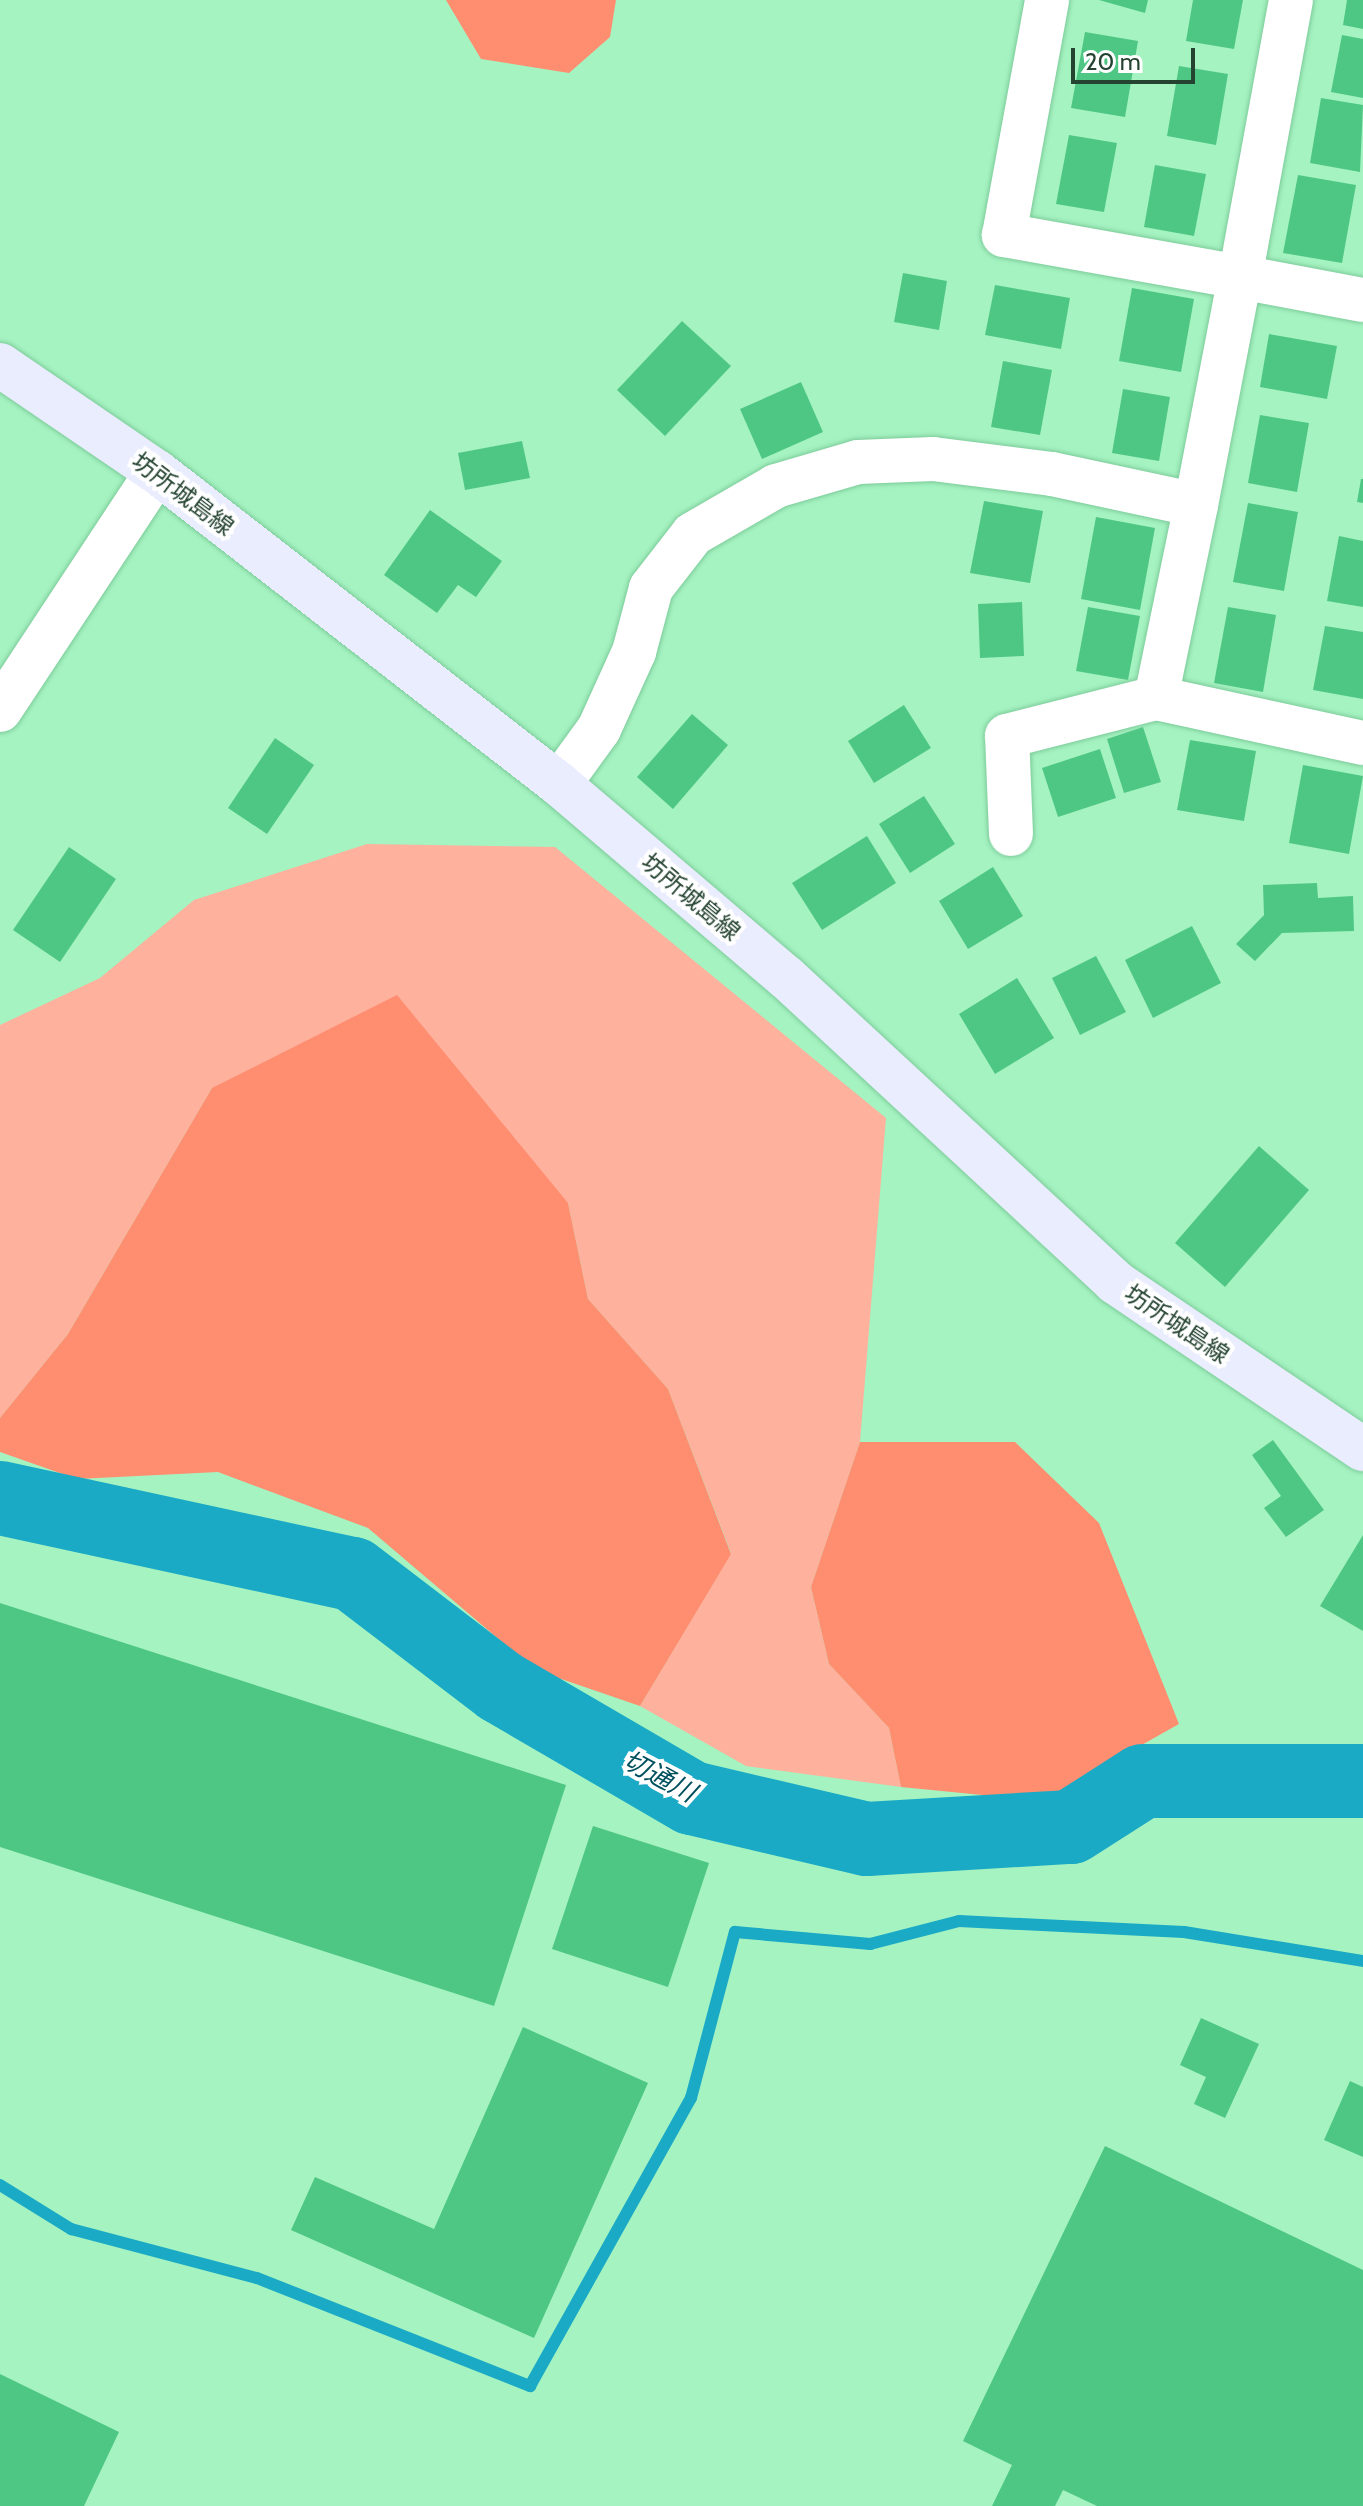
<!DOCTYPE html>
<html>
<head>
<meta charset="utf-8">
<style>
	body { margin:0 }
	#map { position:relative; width:1363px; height:2506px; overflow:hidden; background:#a5f3c1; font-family:Cabin,"Noto Sans JP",sans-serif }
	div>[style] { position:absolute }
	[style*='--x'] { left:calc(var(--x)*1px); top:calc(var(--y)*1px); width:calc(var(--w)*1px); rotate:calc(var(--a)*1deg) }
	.green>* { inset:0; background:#feb19d }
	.forest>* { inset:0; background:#ff8d6f }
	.stream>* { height:12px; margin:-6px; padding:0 6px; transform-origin:6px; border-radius:6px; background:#1aaac6 }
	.river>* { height:74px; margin:-37px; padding:0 37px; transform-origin:37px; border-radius:37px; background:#1aaac6 }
	.building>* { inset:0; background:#4fc784 }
	.roads { filter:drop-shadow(0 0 2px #7ecb9b) drop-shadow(0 0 2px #7ecb9b) }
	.minor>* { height:44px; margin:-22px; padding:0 22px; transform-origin:22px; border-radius:22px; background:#fff }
	.tertiary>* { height:44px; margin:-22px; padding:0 22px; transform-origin:22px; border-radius:22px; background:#fff }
	.secondary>* { height:44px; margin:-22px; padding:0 22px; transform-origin:22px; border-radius:22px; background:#eaedfe }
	span { translate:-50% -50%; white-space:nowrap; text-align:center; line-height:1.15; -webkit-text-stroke:8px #fff; paint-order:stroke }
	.street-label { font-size:24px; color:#244330 }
	.water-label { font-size:26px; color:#00505e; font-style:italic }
	.scale { position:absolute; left:1071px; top:48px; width:124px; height:36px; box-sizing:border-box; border:4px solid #244330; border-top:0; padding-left:10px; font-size:24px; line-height:28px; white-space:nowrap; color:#244330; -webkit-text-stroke:6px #fff; paint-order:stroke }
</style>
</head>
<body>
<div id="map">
	<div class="green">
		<div style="clip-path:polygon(367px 844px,555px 847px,886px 1118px,860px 1442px,811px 1587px,829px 1664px,889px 1728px,901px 1787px,746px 1766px,640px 1706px,731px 1553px,668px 1389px,588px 1299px,568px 1203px,212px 1088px,68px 1334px,0 1418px,0 1025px,100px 978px,194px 900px)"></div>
	</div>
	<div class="forest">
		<div style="clip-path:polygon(446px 0,616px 0,610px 37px,569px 73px,481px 59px)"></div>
		<div style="clip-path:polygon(397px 995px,568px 1203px,588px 1299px,668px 1389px,731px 1554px,640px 1706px,535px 1670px,368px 1528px,218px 1472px,77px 1479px,0 1452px,0 1418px,68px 1334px,212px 1088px)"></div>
		<div style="clip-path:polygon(860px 1442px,1015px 1442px,1099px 1523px,1179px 1724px,1042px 1801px,901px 1787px,889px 1728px,829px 1664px,811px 1587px)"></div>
	</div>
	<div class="stream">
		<div style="--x:0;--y:2185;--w:84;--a:31.8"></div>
		<div style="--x:71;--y:2229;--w:192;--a:14.8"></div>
		<div style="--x:257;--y:2278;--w:294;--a:21.6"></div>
		<div style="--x:530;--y:2386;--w:330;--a:-60.8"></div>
		<div style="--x:691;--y:2098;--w:172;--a:-75.2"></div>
		<div style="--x:735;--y:1932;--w:136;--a:5.1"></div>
		<div style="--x:870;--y:1944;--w:92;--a:-14.5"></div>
		<div style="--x:959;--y:1921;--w:225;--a:2.8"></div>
		<div style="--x:1184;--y:1932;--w:181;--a:9.2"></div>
	</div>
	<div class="river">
		<div style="--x:0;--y:1498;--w:361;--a:12.2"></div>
		<div style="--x:353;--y:1574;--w:186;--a:37.4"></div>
		<div style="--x:501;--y:1687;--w:221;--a:30.2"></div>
		<div style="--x:692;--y:1798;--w:180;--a:13.2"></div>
		<div style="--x:867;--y:1839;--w:204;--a:-3.4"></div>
		<div style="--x:1071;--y:1827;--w:85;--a:-32.6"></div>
		<div style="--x:1143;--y:1781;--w:220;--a:0"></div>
	</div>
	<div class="building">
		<div style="clip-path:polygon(1099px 0,1148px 0,1145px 13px)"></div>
		<div style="clip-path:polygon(1193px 0,1243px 0,1234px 49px,1186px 41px)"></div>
		<div style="clip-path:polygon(1347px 0,1363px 0,1363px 29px,1343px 25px)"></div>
		<div style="clip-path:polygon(1085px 32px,1138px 41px,1125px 117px,1071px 108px)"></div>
		<div style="clip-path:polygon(1342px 35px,1363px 39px,1363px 98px,1331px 92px)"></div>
		<div style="clip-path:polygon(1179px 66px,1228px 74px,1216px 145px,1167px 136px)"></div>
		<div style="clip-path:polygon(1321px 98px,1363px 105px,1360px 172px,1310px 163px)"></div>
		<div style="clip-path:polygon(1069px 135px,1117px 143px,1104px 212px,1056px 204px)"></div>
		<div style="clip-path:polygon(1155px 165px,1206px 174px,1194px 236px,1144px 227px)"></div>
		<div style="clip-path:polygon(1298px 175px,1356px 185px,1342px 263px,1283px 253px)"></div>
		<div style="clip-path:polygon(903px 273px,947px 281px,939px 330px,894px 322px)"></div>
		<div style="clip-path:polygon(995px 285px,1070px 298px,1061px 349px,985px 335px)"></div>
		<div style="clip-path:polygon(1132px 288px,1194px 299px,1181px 372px,1119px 361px)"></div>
		<div style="clip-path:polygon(682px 321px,731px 366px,665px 436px,617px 390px)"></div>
		<div style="clip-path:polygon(1269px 334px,1337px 346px,1327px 399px,1260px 387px)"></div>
		<div style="clip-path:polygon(1003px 361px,1052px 370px,1040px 435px,991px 427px)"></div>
		<div style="clip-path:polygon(801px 382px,823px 432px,762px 459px,740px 409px)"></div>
		<div style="clip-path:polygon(1123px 389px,1170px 397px,1159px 461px,1112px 453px)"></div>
		<div style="clip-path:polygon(1260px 415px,1309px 423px,1297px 492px,1248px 483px)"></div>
		<div style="clip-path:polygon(522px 441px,530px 478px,465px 490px,458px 453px)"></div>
		<div style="clip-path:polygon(1361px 479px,1363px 479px,1363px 503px,1357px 502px)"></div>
		<div style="clip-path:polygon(984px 501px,1043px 511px,1030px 583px,970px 573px)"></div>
		<div style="clip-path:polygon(1248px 503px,1298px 512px,1284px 591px,1233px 582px)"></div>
		<div style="clip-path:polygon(430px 510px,502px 561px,476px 597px,458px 585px,437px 613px,384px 575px)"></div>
		<div style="clip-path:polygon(1096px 517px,1155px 528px,1140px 610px,1081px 599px)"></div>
		<div style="clip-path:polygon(1339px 536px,1363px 541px,1363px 607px,1327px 601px)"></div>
		<div style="clip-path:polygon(1022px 602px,1024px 656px,980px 658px,978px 604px)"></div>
		<div style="clip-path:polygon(1088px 607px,1140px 616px,1128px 680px,1076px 671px)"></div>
		<div style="clip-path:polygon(1228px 607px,1276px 615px,1263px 692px,1214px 683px)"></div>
		<div style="clip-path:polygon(1325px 626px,1363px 632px,1363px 699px,1313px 690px)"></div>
		<div style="clip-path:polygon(904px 705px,931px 748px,874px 783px,848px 741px)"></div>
		<div style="clip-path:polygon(692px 714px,728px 745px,673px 809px,637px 777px)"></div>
		<div style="clip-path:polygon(1143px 727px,1161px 782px,1124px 793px,1107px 739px)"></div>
		<div style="clip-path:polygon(275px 738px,314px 765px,267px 834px,228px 808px)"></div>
		<div style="clip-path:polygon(1190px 740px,1256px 751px,1244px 821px,1177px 810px)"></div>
		<div style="clip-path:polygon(1100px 749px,1116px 798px,1058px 817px,1042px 768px)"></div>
		<div style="clip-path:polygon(1303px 765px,1363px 776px,1349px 854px,1289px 843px)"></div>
		<div style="clip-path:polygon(924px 796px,955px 844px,910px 873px,879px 824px)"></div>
		<div style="clip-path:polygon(867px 836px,896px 883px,822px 930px,792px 883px)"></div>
		<div style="clip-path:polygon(69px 847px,116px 879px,60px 962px,13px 930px)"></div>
		<div style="clip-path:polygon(993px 867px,1023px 916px,968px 949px,939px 901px)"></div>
		<div style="clip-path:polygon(1317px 883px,1318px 898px,1353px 896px,1354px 931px,1282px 933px,1255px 961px,1236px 944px,1264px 915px,1263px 885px)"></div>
		<div style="clip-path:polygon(1192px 926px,1221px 983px,1153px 1018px,1125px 960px)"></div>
		<div style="clip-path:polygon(1096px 956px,1126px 1012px,1080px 1035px,1052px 978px)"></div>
		<div style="clip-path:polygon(1017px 978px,1054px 1038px,995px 1074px,959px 1014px)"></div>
		<div style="clip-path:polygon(1259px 1146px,1309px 1190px,1225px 1287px,1175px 1243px)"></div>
		<div style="clip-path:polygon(1273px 1440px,1324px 1510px,1286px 1537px,1264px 1508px,1281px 1496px,1252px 1455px)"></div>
		<div style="clip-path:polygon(1363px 1535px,1363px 1631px,1320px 1606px)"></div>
		<div style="clip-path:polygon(0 1603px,566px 1785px,494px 2006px,0 1847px)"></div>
		<div style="clip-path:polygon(593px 1826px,709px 1863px,668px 1987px,552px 1949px)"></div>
		<div style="clip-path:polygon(1201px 2018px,1259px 2044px,1225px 2118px,1194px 2104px,1206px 2077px,1180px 2065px)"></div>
		<div style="clip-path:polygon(523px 2027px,648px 2083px,534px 2338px,291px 2230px,315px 2177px,434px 2229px)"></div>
		<div style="clip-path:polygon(1350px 2081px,1363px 2087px,1363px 2157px,1324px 2140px)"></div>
		<div style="clip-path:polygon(1105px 2146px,1363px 2270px,1363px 2506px,1097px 2506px,1063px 2490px,1055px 2506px,992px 2506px,1012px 2465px,963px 2441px)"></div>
		<div style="clip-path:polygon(0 2374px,119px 2432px,84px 2506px,0 2506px)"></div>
	</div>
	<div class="roads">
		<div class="minor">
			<div style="--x:1291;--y:0;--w:282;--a:100.4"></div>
			<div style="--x:1240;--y:277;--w:125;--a:10.6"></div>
			<div style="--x:1196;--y:505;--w:197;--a:101.7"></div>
			<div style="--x:1156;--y:698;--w:212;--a:12.3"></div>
			<div style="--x:559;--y:784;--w:68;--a:-54"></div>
			<div style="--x:599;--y:729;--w:85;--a:-65.6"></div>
			<div style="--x:634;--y:652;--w:66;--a:-75.1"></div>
			<div style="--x:651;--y:588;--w:68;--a:-52.1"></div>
			<div style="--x:693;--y:534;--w:96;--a:-30"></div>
			<div style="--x:776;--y:486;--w:85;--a:-16.3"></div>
			<div style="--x:858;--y:462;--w:75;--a:-2.3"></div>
			<div style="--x:933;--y:459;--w:120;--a:7.2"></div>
			<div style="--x:1052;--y:474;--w:147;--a:12.1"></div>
			<div style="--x:1196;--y:505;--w:232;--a:-79.1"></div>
			<div style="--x:1240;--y:277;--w:240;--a:-169.9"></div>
			<div style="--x:1004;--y:235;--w:239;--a:-79.6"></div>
			<div style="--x:1011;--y:834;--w:98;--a:-92.3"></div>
			<div style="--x:1007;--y:736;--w:154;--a:-14.3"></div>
		</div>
		<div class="tertiary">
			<div style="--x:0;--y:710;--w:285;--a:-56.6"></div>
		</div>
		<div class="secondary">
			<div style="--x:0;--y:365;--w:190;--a:34.3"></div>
			<div style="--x:157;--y:472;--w:509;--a:37.82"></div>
			<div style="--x:559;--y:784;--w:298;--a:40.4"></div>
			<div style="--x:786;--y:977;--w:449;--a:42.8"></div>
			<div style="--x:1115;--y:1282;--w:299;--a:34"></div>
		</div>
	</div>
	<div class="street-label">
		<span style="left:183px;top:494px;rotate:37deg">坊所城島線</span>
		<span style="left:691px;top:897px;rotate:40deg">坊所城島線</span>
		<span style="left:1177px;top:1324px;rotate:34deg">坊所城島線</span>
	</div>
	<div class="water-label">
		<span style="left:659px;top:1777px;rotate:28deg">切通川</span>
	</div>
	<div class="scale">20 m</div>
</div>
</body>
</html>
